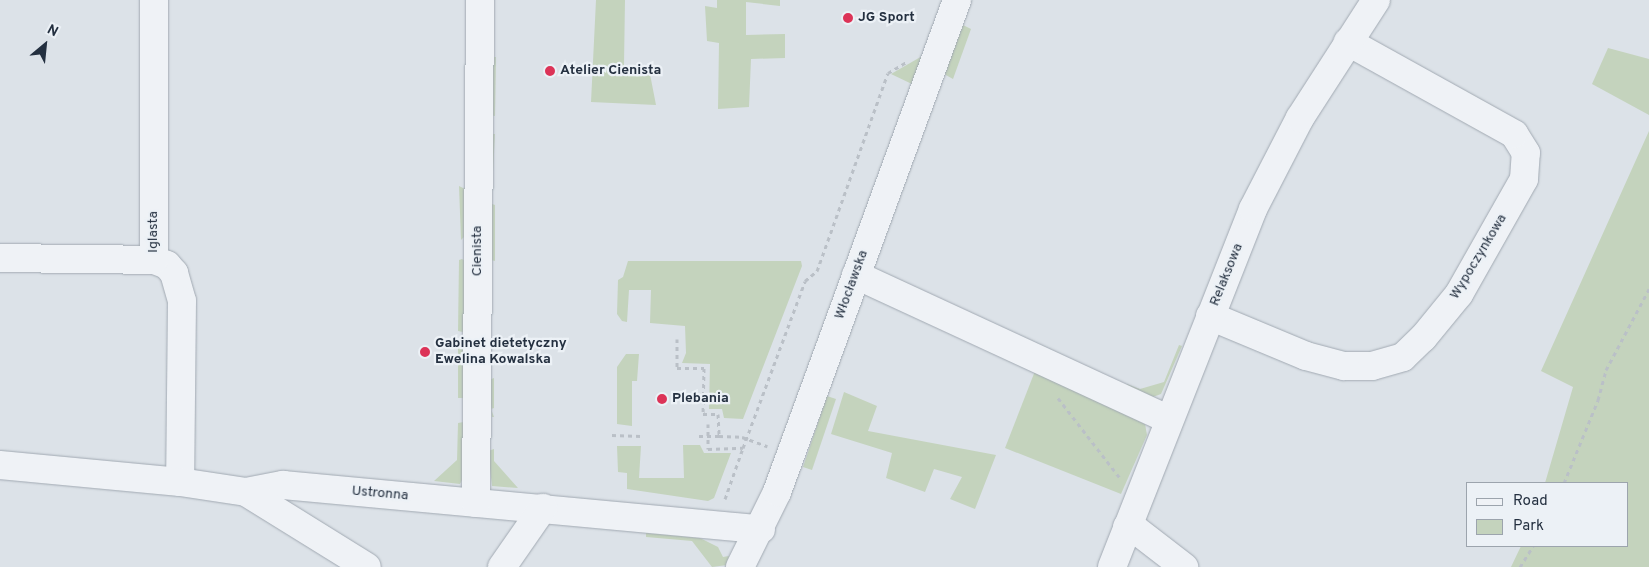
<!DOCTYPE html>
<html>
<head>
<meta charset="utf-8">
<style>
	body { margin:0 }
	#map { position:relative; width:1649px; height:567px; overflow:hidden; background:#dce2e8; font-family:Overpass,sans-serif }
	div>[style] { position:absolute }
	[style*='--x'] { left:calc(var(--x)*1px); top:calc(var(--y)*1px); width:calc(var(--w)*1px); rotate:calc(var(--a)*1deg) }
	.green>* { inset:0; background:#c4d3bd }
	.path>* { height:3px; margin-top:-1.5px; transform-origin:0; background:repeating-linear-gradient(90deg,#bac0c7 0 4px,transparent 0 8px) }
	.roads { filter:drop-shadow(0 0 1px #a1a9b2) drop-shadow(0 0 1px #a1a9b2) }
	.minor>* { height:28px; margin:-14px; padding:0 14px; transform-origin:14px; border-radius:14px; background:#eff2f6 }
	.dots>* { width:14px; height:14px; translate:-50% -50%; box-sizing:border-box; border:2px solid #ecf1f6; border-radius:50% }
	span { translate:-50% -50%; white-space:nowrap; text-align:center; line-height:1.15; -webkit-text-stroke:4.5px #ecf1f6; paint-order:stroke }
	.poi-label { font-size:14px; color:#243040; font-weight:700 }
	.left { translate:0 -50%; text-align:left }
	.street-label { font-size:14px; color:#243040 }
	.legend { position:absolute; left:1466px; top:482px; width:162px; height:65px; box-sizing:border-box; background:#ecf1f6; border:1px solid #9ca4ad; margin:0; padding:6px 9px; list-style:none; font-size:15px; color:#243040 }
	.legend li { display:flex; align-items:center; gap:10px; height:25px }
	.legend b { width:25px; border:1px solid #9ca4ad }
	.north { position:absolute; left:20px; top:20px; width:50px; height:50px; -webkit-text-stroke:4px #ecf1f6; paint-order:stroke; rotate:28deg; font-size:14px; font-weight:700; line-height:20px; text-align:center; color:#243040 }
	.north::after { content:''; display:block; margin:auto; width:18px; height:22px; background:#243040; clip-path:polygon(50% 0,100% 100%,50% 72%,0 100%) }
</style>
</head>
<body>
<div id="map">
	<div class="green">
		<div style="clip-path:polygon(596px 0,625px 0,624px 65px,649px 69px,656px 105px,591px 102px)"></div>
		<div style="clip-path:polygon(717px 0,780px 0,780px 6px,746px 2px,746px 35px,785px 34px,785px 58px,751px 59px,749px 107px,718px 109px,719px 43px,707px 41px,705px 6px,717px 8px)"></div>
		<div style="clip-path:polygon(963px 25px,971px 29px,953px 79px,944px 74px)"></div>
		<div style="clip-path:polygon(1608px 48px,1649px 59px,1649px 115px,1592px 84px)"></div>
		<div style="clip-path:polygon(924px 55px,914px 85px,891px 74px)"></div>
		<div style="clip-path:polygon(489px 57px,496px 57px,495px 116px,489px 115px)"></div>
		<div style="clip-path:polygon(1649px 131px,1649px 567px,1511px 567px,1521px 546px,1628px 546px,1628px 483px,1545px 483px,1573px 387px,1541px 371px)"></div>
		<div style="clip-path:polygon(493px 134px,495px 134px,492px 190px)"></div>
		<div style="clip-path:polygon(459px 186px,465px 189px,465px 236px,461px 240px)"></div>
		<div style="clip-path:polygon(492px 204px,495px 205px,495px 261px,491px 260px)"></div>
		<div style="clip-path:polygon(462px 259px,465px 261px,466px 329px,463px 332px,458px 331px,459px 260px)"></div>
		<div style="clip-path:polygon(628px 261px,801px 261px,802px 266px,743px 419px,724px 418px,722px 409px,709px 409px,710px 364px,682px 363px,686px 353px,685px 326px,650px 323px,651px 290px,629px 290px,627px 322px,622px 321px,617px 314px,618px 280px,623px 277px)"></div>
		<div style="clip-path:polygon(1179px 345px,1182px 346px,1161px 394px,1150px 398px,1131px 396px,1127px 384px,1140px 389px,1164px 382px)"></div>
		<div style="clip-path:polygon(458px 346px,465px 348px,465px 398px,458px 398px)"></div>
		<div style="clip-path:polygon(626px 354px,639px 354px,637px 381px,632px 381px,632px 426px,617px 424px,617px 367px)"></div>
		<div style="clip-path:polygon(1035px 371px,1145px 424px,1147px 435px,1121px 494px,1005px 448px)"></div>
		<div style="clip-path:polygon(494px 378px,494px 408px,491px 409px,494px 417px,492px 417px,489px 380px)"></div>
		<div style="clip-path:polygon(844px 392px,877px 406px,868px 431px,996px 455px,975px 509px,950px 499px,962px 477px,934px 469px,925px 492px,886px 478px,892px 453px,831px 434px)"></div>
		<div style="clip-path:polygon(827px 396px,836px 399px,812px 470px,803px 467px)"></div>
		<div style="clip-path:polygon(464px 422px,463px 478px,460px 484px,434px 481px,457px 460px,458px 423px)"></div>
		<div style="clip-path:polygon(683px 445px,700px 445px,704px 453px,731px 453px,714px 498px,708px 501px,627px 489px,627px 473px,618px 472px,617px 446px,641px 446px,639px 478px,684px 478px)"></div>
		<div style="clip-path:polygon(494px 449px,494px 461px,518px 488px,492px 486px,488px 451px)"></div>
		<div style="clip-path:polygon(646px 533px,700px 538px,718px 547px,723px 557px,729px 556px,727px 565px,712px 567px,692px 541px,646px 537px)"></div>
	</div>
	<div class="path">
		<div style="--x:677;--y:339;--w:29;--a:90"></div>
		<div style="--x:677;--y:368;--w:27;--a:0"></div>
		<div style="--x:704;--y:368;--w:46;--a:91.2"></div>
		<div style="--x:703;--y:414;--w:15;--a:0"></div>
		<div style="--x:718;--y:414;--w:22;--a:87"></div>
		<div style="--x:719;--y:436;--w:23;--a:2"></div>
		<div style="--x:742;--y:437;--w:27;--a:20"></div>
		<div style="--x:1058;--y:398;--w:101;--a:52.2"></div>
		<div style="--x:708;--y:424;--w:25;--a:90"></div>
		<div style="--x:708;--y:449;--w:35;--a:-2"></div>
		<div style="--x:743;--y:448;--w:178;--a:-69.6"></div>
		<div style="--x:805;--y:281;--w:16;--a:-40"></div>
		<div style="--x:817;--y:271;--w:210;--a:-70.3"></div>
		<div style="--x:888;--y:73;--w:21;--a:-31"></div>
		<div style="--x:612;--y:435;--w:29;--a:2"></div>
		<div style="--x:699;--y:436;--w:20;--a:0"></div>
		<div style="--x:1564;--y:483;--w:90;--a:-67.7"></div>
		<div style="--x:1598;--y:400;--w:31;--a:-75"></div>
		<div style="--x:1606;--y:370;--w:92;--a:-62"></div>
		<div style="--x:725;--y:499;--w:54;--a:-70.6"></div>
		<div style="--x:1520;--y:567;--w:25;--a:-58"></div>
	</div>
	<div class="roads">
		<div class="minor">
			<div style="--x:154;--y:0;--w:260;--a:90"></div>
			<div style="--x:154;--y:260;--w:14;--a:21"></div>
			<div style="--x:167;--y:265;--w:11;--a:49"></div>
			<div style="--x:174;--y:273;--w:29;--a:74"></div>
			<div style="--x:182;--y:301;--w:181;--a:90.6"></div>
			<div style="--x:0;--y:258;--w:154;--a:0.7"></div>
			<div style="--x:856;--y:275;--w:344;--a:24.8"></div>
			<div style="--x:1210;--y:316;--w:104;--a:22.6"></div>
			<div style="--x:1306;--y:356;--w:39;--a:15"></div>
			<div style="--x:1344;--y:366;--w:28;--a:0"></div>
			<div style="--x:1372;--y:366;--w:32;--a:-16"></div>
			<div style="--x:1403;--y:357;--w:28;--a:-44"></div>
			<div style="--x:1423;--y:338;--w:57;--a:-50.7"></div>
			<div style="--x:1459;--y:294;--w:132;--a:-60.5"></div>
			<div style="--x:1524;--y:179;--w:26;--a:-86"></div>
			<div style="--x:1526;--y:153;--w:22;--a:-122"></div>
			<div style="--x:1514;--y:134;--w:190;--a:-151"></div>
			<div style="--x:0;--y:465;--w:181;--a:5.4"></div>
			<div style="--x:180;--y:482;--w:67;--a:8.6"></div>
			<div style="--x:246;--y:492;--w:38;--a:-11"></div>
			<div style="--x:283;--y:485;--w:480;--a:5.3"></div>
			<div style="--x:246;--y:492;--w:142;--a:31.8"></div>
			<div style="--x:476;--y:503;--w:503;--a:-89.54"></div>
			<div style="--x:1127;--y:527;--w:9;--a:18"></div>
			<div style="--x:1136;--y:530;--w:61;--a:37.6"></div>
			<div style="--x:502;--y:567;--w:72;--a:-55.2"></div>
			<div style="--x:740;--y:567;--w:84;--a:-63.7"></div>
			<div style="--x:777;--y:492;--w:524;--a:-69.9"></div>
			<div style="--x:1112;--y:567;--w:385;--a:-68.5"></div>
			<div style="--x:1253;--y:209;--w:102;--a:-62.7"></div>
			<div style="--x:1300;--y:118;--w:140;--a:-57.2"></div>
		</div>
	</div>
	<div class="dots">
		<div style="left:848px;top:18px;background:#dc3357"></div>
		<div style="left:550px;top:71px;background:#dc3357"></div>
		<div style="left:425px;top:352px;background:#dc3357"></div>
		<div style="left:662px;top:399px;background:#dc3357"></div>
	</div>
	<div class="poi-label">
		<span class="left" style="left:858px;top:18px">JG Sport</span>
		<span class="left" style="left:560px;top:71px">Atelier Cienista</span>
		<span class="left" style="left:435px;top:352px">Gabinet dietetyczny<br>Ewelina Kowalska</span>
		<span class="left" style="left:672px;top:399px">Plebania</span>
	</div>
	<div class="street-label">
		<span style="left:154px;top:232px;rotate:-90deg">Iglasta</span>
		<span style="left:478px;top:251px;rotate:-90deg">Cienista</span>
		<span style="left:1479px;top:257px;rotate:-59deg">Wypoczynkowa</span>
		<span style="left:1227px;top:275px;rotate:-68deg">Relaksowa</span>
		<span style="left:852px;top:285px;rotate:-70deg">Włocławska</span>
		<span style="left:380px;top:494px;rotate:5deg">Ustronna</span>
	</div>
	<ul class="legend">
	<li><b style="height:6px;background:#eff2f6"></b>Road</li>
	<li><b style="height:14px;background:#c4d3bd"></b>Park</li>
	</ul>
	<div class="north">N</div>
</div>
</body>
</html>
